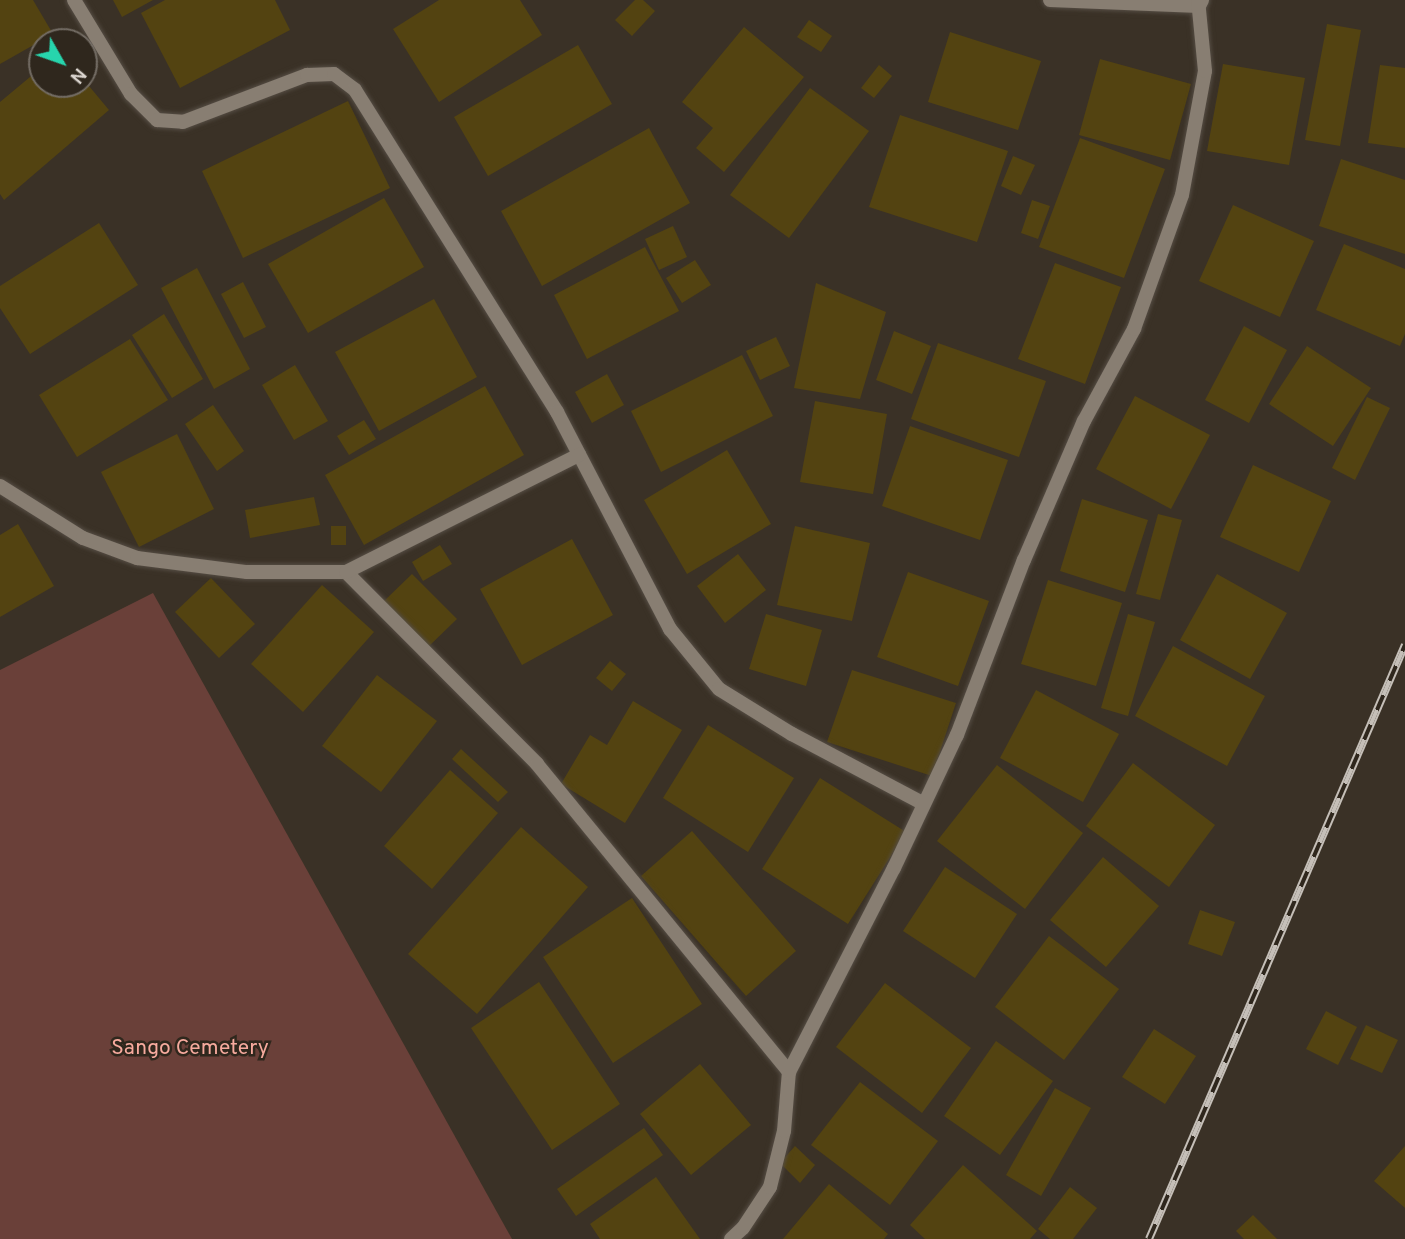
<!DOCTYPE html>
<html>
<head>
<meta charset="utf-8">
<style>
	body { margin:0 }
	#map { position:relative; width:1405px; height:1239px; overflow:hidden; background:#3a3126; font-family:Overpass,sans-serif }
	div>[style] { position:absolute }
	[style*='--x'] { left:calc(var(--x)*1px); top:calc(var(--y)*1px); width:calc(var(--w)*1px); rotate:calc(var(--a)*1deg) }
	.green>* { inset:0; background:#6a4039 }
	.building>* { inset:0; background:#534311 }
	.roads { filter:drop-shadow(0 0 2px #554d44) drop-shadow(0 0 2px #554d44) }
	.street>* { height:14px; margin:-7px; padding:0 7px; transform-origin:7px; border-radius:7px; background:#887e72 }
	.rail>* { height:8px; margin-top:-4px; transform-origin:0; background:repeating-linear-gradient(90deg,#2f271d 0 16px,#c5bfb8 0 32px); box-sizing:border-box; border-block:2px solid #c5bfb8 }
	span { translate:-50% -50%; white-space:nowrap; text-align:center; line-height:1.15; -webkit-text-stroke:5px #2f271d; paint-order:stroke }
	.park-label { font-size:21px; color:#f7aa9e }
	.north { position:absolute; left:28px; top:28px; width:70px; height:70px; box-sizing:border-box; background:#2f271d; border:2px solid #736c64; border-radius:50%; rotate:130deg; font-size:19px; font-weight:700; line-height:28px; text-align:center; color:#dad4ce }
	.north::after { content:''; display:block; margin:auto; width:24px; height:32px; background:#27d5ad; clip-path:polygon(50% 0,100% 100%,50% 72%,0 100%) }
</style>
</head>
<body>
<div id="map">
	<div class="green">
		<div style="clip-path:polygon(153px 593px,512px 1239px,0 1239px,0 670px)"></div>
	</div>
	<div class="building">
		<div style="clip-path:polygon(0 0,33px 0,53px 34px,0 64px)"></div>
		<div style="clip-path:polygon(113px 0,153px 0,122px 17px)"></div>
		<div style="clip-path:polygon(165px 0,275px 0,290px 30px,180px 88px,141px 13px)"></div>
		<div style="clip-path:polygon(439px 0,520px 0,542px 35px,439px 102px,393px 29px)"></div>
		<div style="clip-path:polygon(635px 0,643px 0,655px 11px,632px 36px,615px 20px)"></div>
		<div style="clip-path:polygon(809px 20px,832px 36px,821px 52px,797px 37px)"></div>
		<div style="clip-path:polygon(1327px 24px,1361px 30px,1340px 146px,1305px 140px)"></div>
		<div style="clip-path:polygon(744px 27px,804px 77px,724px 172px,696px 148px,713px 128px,682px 102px)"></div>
		<div style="clip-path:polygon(950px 32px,1041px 61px,1018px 130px,928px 102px)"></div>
		<div style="clip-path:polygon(578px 45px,612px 104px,488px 176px,454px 117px)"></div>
		<div style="clip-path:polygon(1100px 59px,1191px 84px,1170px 160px,1079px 135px)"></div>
		<div style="clip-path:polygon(1223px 64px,1305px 78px,1289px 165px,1207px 151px)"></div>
		<div style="clip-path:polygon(879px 65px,892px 76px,874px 98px,861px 88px)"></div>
		<div style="clip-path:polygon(1380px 65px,1405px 68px,1405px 148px,1368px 143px)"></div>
		<div style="clip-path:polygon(42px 67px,42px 84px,84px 84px,84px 80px,109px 110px,4px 200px,0 194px,0 102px)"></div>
		<div style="clip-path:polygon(810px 88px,869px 131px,789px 238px,730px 195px)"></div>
		<div style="clip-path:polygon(348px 101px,390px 188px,243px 258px,202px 171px)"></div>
		<div style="clip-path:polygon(900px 115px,1008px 151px,977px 242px,869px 207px)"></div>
		<div style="clip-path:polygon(649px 128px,690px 203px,542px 286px,501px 211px)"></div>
		<div style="clip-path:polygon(1080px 138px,1165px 169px,1124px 278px,1039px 247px)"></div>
		<div style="clip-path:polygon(1013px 156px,1035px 165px,1021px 195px,1001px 186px)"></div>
		<div style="clip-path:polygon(1341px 159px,1405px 180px,1405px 254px,1319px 226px)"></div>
		<div style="clip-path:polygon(384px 198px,424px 267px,308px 333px,268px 264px)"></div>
		<div style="clip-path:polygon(1032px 200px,1050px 206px,1038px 239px,1021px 233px)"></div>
		<div style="clip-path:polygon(1233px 205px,1314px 241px,1280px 317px,1199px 281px)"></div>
		<div style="clip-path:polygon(99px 223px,138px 285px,30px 354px,0 308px,0 286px)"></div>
		<div style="clip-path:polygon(673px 226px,687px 257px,659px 270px,645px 239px)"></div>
		<div style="clip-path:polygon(1344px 244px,1405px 269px,1405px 334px,1400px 346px,1316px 310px)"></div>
		<div style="clip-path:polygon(645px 247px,679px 311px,587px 359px,554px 295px)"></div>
		<div style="clip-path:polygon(695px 260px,711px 285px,682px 303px,666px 278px)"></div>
		<div style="clip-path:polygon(1055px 263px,1121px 287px,1085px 384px,1018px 359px)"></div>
		<div style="clip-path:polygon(197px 268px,250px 369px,214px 389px,161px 288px)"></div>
		<div style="clip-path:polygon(243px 282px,266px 327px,244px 338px,221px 294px)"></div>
		<div style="clip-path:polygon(816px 283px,886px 312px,860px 399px,794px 388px)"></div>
		<div style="clip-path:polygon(434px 299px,477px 377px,379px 431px,335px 352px)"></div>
		<div style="clip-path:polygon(164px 314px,203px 379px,172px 398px,132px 335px)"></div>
		<div style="clip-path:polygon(1244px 326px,1287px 350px,1249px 423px,1205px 400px)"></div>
		<div style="clip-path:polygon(894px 331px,931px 346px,912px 394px,876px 380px)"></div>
		<div style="clip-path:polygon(776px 337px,790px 366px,760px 380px,746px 351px)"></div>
		<div style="clip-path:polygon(130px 339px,168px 400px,77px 457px,39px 395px)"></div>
		<div style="clip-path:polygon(938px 343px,1046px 381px,1019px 457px,911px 419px)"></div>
		<div style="clip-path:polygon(1307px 346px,1371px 388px,1333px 446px,1269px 404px)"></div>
		<div style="clip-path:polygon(742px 355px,773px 416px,661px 472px,631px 411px)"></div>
		<div style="clip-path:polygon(295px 365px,328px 421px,294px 440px,262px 385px)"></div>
		<div style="clip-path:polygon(607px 374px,624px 405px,592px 423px,575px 392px)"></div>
		<div style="clip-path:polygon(485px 386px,524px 455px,364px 545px,325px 475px)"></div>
		<div style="clip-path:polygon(1135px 396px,1210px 435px,1171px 509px,1096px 469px)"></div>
		<div style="clip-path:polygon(1367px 397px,1390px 408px,1355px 480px,1332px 468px)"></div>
		<div style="clip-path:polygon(815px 401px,887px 414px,873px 494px,800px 482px)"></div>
		<div style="clip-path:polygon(213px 405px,244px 451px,217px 471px,185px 424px)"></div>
		<div style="clip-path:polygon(364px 420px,376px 439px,349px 455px,337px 436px)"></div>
		<div style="clip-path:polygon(910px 426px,1008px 460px,980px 540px,882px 506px)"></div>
		<div style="clip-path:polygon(177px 434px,214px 509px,139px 547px,101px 472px)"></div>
		<div style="clip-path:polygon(727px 450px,771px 524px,687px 574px,644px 500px)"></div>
		<div style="clip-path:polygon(1253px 465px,1331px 501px,1299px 572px,1220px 537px)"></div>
		<div style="clip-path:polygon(314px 497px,320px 525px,250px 538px,245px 510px)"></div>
		<div style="clip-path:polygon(1082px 499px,1148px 520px,1125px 592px,1060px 571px)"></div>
		<div style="clip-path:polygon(1158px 514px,1182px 520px,1160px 600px,1136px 594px)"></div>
		<div style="clip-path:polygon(18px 524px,54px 586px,0 617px,0 535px)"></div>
		<div style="clip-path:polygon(331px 526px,346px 526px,346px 545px,331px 545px)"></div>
		<div style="clip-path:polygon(795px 526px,870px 543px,852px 621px,777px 605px)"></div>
		<div style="clip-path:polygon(572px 539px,613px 615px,522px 665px,480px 589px)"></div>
		<div style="clip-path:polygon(440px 545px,452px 564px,423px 581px,412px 562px)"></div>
		<div style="clip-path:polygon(738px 554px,766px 590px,725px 623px,697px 586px)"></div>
		<div style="clip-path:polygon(908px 572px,989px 601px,958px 686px,877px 657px)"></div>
		<div style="clip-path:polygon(412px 574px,457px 619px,427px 648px,383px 602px)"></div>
		<div style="clip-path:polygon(1217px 574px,1287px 613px,1250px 679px,1180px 640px)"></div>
		<div style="clip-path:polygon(211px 578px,255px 624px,219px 658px,175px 612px)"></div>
		<div style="clip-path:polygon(1048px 580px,1122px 603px,1096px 686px,1021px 664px)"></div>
		<div style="clip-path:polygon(322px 585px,374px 632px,303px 712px,251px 664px)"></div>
		<div style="clip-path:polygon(766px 614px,822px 630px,806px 686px,749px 669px)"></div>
		<div style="clip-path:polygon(1128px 614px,1155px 622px,1128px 716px,1101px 708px)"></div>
		<div style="clip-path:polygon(1173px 646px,1265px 696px,1227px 766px,1135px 716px)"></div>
		<div style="clip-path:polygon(610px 661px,626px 674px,612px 691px,596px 678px)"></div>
		<div style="clip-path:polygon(852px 670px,956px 703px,932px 776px,827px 742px)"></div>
		<div style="clip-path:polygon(377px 675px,437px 721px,381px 792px,322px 746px)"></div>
		<div style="clip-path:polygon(1036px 690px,1119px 734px,1083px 802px,1000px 758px)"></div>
		<div style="clip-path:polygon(633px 701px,682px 730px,625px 823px,561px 784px,590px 735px,607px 745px)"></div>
		<div style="clip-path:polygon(708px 725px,794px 778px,748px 852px,663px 798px)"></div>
		<div style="clip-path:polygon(461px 749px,508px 792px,498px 802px,452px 759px)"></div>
		<div style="clip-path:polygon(1133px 763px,1215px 825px,1169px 887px,1086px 826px)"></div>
		<div style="clip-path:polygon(997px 765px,1083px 833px,1025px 909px,937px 841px)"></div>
		<div style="clip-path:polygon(450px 770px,498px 813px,432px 889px,384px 846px)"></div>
		<div style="clip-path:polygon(820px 778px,906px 832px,848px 924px,762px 869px)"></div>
		<div style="clip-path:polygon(521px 827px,588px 887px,477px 1014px,408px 954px)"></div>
		<div style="clip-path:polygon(692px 831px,796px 951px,746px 996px,641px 876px)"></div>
		<div style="clip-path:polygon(1103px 857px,1159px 906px,1106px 967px,1050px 920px)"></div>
		<div style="clip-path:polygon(945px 867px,1017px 914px,975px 978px,903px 931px)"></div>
		<div style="clip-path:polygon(632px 898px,702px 1004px,613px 1063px,543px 957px)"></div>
		<div style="clip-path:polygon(1200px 910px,1235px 922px,1222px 956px,1188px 944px)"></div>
		<div style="clip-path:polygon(1049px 936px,1119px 989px,1064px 1060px,995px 1007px)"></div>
		<div style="clip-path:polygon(539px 982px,620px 1104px,552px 1150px,471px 1028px)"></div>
		<div style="clip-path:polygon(885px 983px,971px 1048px,922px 1113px,836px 1047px)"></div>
		<div style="clip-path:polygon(1326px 1011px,1357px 1027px,1338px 1065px,1306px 1049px)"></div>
		<div style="clip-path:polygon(1366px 1025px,1398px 1040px,1382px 1073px,1350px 1059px)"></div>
		<div style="clip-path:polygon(1154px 1029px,1196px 1056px,1165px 1104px,1122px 1077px)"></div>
		<div style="clip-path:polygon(996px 1041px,1053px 1081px,1000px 1155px,944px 1116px)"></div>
		<div style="clip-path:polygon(700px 1064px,751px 1125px,691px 1175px,640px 1114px)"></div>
		<div style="clip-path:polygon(860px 1082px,938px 1141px,890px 1205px,811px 1145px)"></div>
		<div style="clip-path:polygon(1055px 1088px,1091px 1108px,1041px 1196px,1006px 1175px)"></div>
		<div style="clip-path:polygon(644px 1128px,663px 1155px,576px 1216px,557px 1189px)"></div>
		<div style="clip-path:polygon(795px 1146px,815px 1165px,800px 1183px,780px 1163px)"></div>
		<div style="clip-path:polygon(1405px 1146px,1405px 1208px,1374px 1181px)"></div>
		<div style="clip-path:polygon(963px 1165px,1037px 1231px,1030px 1239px,925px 1239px,910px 1225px)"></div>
		<div style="clip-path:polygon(656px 1177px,700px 1239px,600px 1239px,590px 1224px)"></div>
		<div style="clip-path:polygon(829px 1184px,888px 1234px,884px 1239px,783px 1239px)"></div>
		<div style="clip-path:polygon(1070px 1187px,1097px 1208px,1073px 1239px,1050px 1239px,1038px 1229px)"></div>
		<div style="clip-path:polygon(1253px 1215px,1277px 1239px,1244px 1239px,1236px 1231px)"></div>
	</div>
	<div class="roads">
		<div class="street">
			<div style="--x:74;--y:0;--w:110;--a:58.8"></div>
			<div style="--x:131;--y:94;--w:37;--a:45"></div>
			<div style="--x:157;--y:120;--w:26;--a:4"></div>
			<div style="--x:183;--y:122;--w:133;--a:-20.8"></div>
			<div style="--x:307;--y:75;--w:27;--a:-2"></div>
			<div style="--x:334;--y:74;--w:26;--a:37"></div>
			<div style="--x:355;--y:90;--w:380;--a:57.9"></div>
			<div style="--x:557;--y:412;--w:245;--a:62.5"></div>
			<div style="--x:670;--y:629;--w:77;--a:50.8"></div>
			<div style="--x:719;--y:689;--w:86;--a:31.7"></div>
			<div style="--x:792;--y:734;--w:149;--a:27.9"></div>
			<div style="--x:1050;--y:0;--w:149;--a:2.3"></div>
			<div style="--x:1199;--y:6;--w:7;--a:-63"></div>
			<div style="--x:0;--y:486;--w:98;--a:32.1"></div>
			<div style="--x:83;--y:538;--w:58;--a:20.3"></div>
			<div style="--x:137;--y:558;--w:111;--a:7.3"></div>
			<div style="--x:247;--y:572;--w:99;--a:0"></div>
			<div style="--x:346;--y:572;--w:271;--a:45.1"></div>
			<div style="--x:537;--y:764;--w:398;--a:50.7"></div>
			<div style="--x:346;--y:572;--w:261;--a:-26.7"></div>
			<div style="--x:731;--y:1239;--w:16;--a:-43"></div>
			<div style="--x:743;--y:1228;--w:49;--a:-56.6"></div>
			<div style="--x:770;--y:1187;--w:58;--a:-76"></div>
			<div style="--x:784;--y:1131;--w:59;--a:-85.2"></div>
			<div style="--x:789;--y:1072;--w:229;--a:-62.8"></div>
			<div style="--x:894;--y:868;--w:147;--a:-64.7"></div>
			<div style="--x:957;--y:735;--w:187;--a:-69.1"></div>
			<div style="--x:1024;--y:560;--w:151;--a:-66.7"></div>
			<div style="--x:1084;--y:421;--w:105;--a:-61.5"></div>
			<div style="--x:1134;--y:329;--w:142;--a:-70.3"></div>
			<div style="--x:1182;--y:195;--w:126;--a:-79.5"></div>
			<div style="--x:1205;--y:71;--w:71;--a:-95.6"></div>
		</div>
	</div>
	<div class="rail">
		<div style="--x:1149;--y:1239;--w:647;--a:-66.69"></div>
	</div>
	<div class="park-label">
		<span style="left:190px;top:1049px">Sango Cemetery</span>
	</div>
	<div class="north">N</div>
</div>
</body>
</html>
